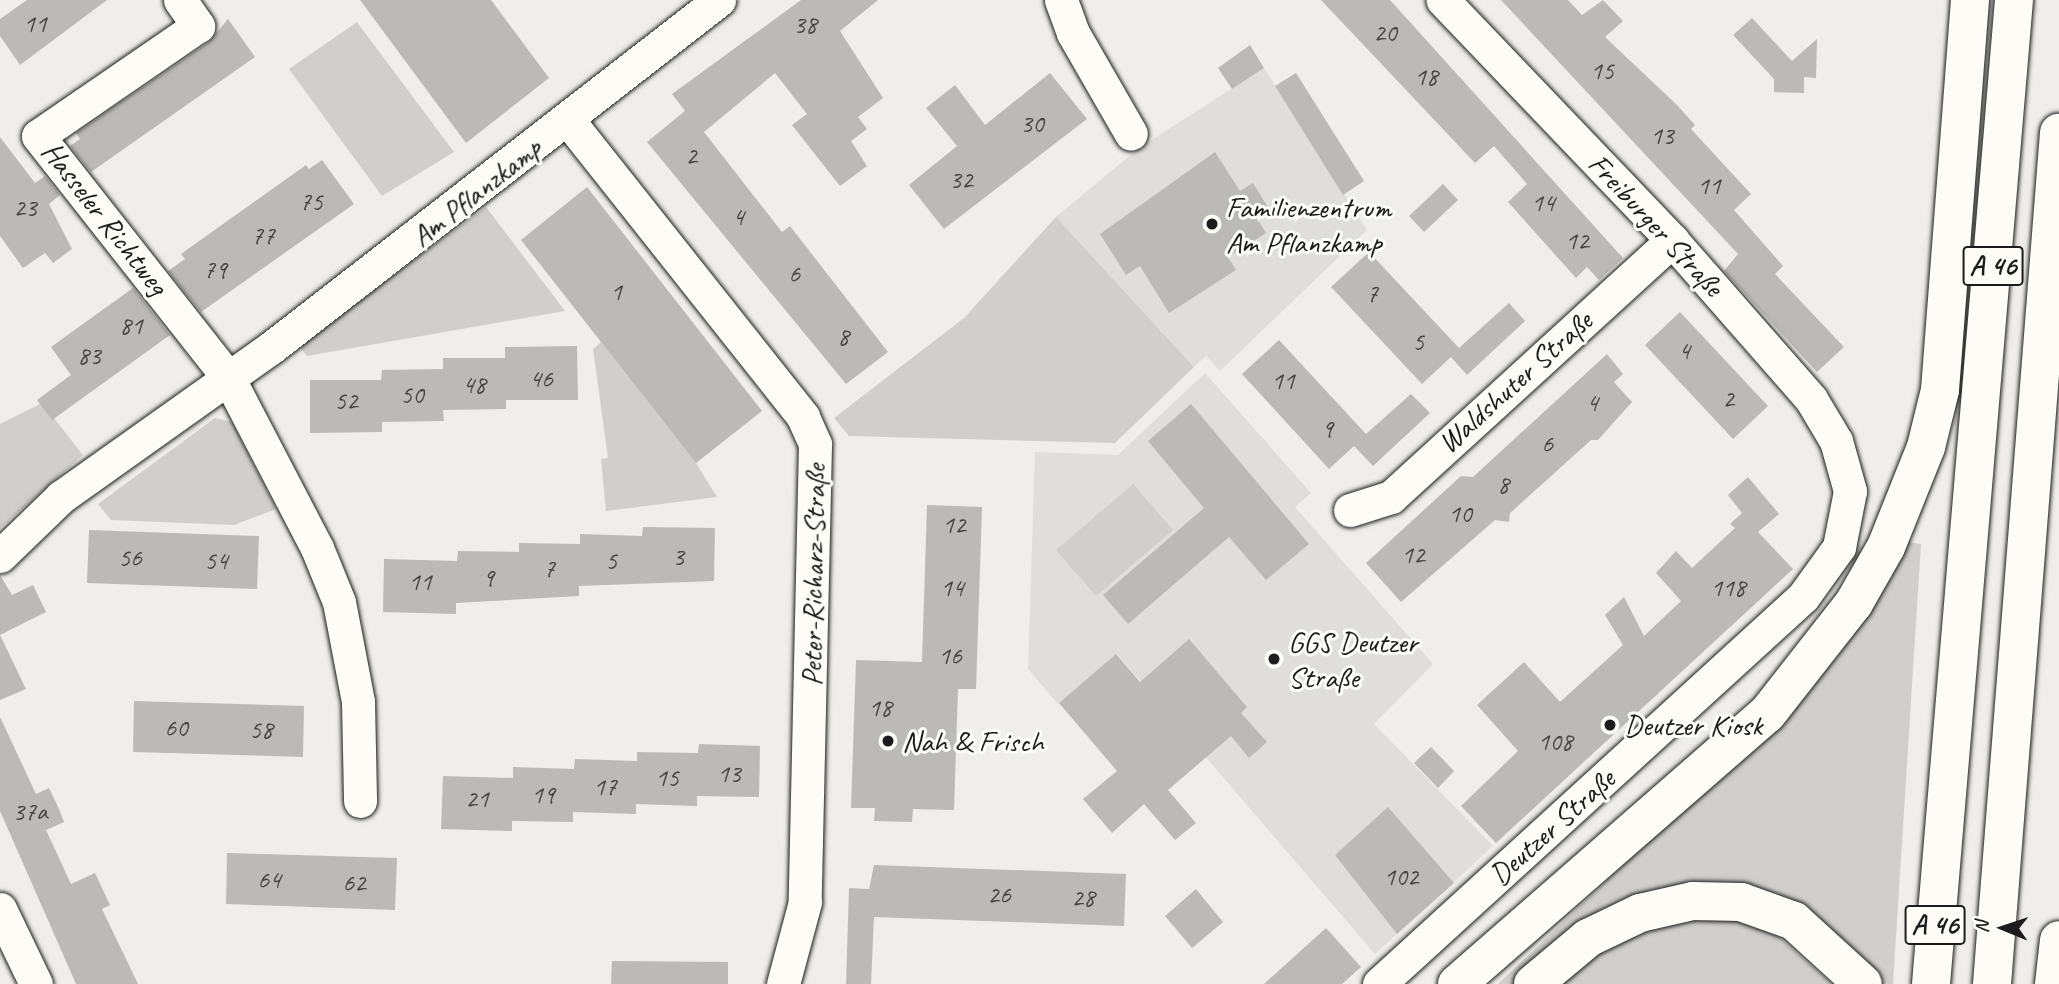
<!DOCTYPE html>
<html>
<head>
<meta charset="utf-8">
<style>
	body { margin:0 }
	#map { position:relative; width:2059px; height:984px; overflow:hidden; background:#f0eeea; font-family:Caveat,sans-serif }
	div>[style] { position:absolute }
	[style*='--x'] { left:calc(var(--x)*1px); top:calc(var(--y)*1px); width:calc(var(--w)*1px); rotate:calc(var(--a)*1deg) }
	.built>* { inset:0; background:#e0deda }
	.green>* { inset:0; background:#d0cfcc }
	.building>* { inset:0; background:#bbbab6 }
	.roads { filter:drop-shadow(0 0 2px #1c1c1c) drop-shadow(0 0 2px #1c1c1c) }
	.street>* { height:33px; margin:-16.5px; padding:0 16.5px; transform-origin:16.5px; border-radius:16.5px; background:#fdfcf7 }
	.highway>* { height:38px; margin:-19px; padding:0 19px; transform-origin:19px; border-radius:19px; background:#fdfcf7 }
	.dots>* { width:19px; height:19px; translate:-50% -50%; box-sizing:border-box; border:4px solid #fdfcf7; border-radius:50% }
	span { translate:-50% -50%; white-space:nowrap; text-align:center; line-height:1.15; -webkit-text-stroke:6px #fdfcf7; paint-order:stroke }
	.number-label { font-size:26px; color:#444442 }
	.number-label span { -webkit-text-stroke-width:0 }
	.shield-label span { padding:2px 5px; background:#fdfcf7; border:2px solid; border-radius:5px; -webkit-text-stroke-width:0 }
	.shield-label { font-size:28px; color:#1c1c1c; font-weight:700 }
	.street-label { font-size:30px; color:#1c1c1c }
	.poi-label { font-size:30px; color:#1c1c1c }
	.left { translate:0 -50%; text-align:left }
	.north { position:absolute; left:1968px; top:893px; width:70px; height:70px; -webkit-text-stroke:5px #fdfcf7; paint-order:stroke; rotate:272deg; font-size:19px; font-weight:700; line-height:28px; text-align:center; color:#1c1c1c }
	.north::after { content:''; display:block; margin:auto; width:24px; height:32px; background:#1c1c1c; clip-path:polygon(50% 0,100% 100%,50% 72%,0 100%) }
</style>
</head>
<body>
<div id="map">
	<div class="built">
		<div style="clip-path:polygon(1264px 68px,1367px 230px,1220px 371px,1206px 356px,1194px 367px,1056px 217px,1139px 148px)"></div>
		<div style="clip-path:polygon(1205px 373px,1311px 493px,1295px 507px,1433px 664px,1374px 724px,1493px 846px,1375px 954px,1117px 654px,1058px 704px,1028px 669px,1035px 452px,1118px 455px)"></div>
	</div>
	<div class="green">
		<div style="clip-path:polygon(357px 22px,454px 152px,382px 196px,289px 69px)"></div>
		<div style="clip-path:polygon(486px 207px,565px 311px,307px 356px,299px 346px)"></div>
		<div style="clip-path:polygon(1056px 217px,1194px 367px,1115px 443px,849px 436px,834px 418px,964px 318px)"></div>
		<div style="clip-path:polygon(601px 342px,696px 463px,717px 497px,606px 511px,601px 459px,608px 458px,593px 349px)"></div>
		<div style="clip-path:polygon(42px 403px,83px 455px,0 528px,0 424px)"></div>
		<div style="clip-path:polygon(215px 418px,232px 422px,276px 509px,234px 525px,111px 520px,98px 504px)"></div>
		<div style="clip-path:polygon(1133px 484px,1173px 530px,1096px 596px,1056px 550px)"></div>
		<div style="clip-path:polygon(1908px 542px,1921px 544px,1893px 984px,1875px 984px,1764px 898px,1535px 961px,1514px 984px,1498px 984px,1624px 864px)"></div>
		<div style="clip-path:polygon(1710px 913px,1769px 928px,1832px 984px,1555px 984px,1628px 930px)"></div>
	</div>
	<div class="building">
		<div style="clip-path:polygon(27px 0,107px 0,20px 65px,0 36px,0 19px)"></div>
		<div style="clip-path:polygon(360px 0,491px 0,549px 78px,466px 143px)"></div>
		<div style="clip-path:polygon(801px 0,878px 0,840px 31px,883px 98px,858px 117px,867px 129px,851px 141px,867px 166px,840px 186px,792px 125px,807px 114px,775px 73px,704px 132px,782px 232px,790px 226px,888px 352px,846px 384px,647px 142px,685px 111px,672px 94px)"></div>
		<div style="clip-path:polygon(1321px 0,1390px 0,1623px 258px,1599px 280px,1587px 267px,1576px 278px,1508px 202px,1527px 184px,1494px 146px,1475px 163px)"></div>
		<div style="clip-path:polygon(1501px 0,1568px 0,1582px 15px,1603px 0,1623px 21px,1605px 37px,1677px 105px,1695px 125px,1691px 129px,1751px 194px,1734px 210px,1783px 266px,1775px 274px,1844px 347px,1817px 372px,1724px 271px,1738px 254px)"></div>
		<div style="clip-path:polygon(1752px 18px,1792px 61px,1817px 39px,1816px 78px,1804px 77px,1804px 93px,1774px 92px,1774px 79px,1733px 35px)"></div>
		<div style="clip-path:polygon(228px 19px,255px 57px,91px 172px,70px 146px,80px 139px,76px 133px,209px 42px)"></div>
		<div style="clip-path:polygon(1250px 45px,1264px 68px,1232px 89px,1218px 68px)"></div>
		<div style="clip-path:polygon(1050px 73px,1087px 119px,944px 229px,909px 185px,957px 146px,926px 108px,955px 85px,985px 125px)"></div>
		<div style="clip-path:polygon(1296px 73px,1364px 181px,1343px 195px,1275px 86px)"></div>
		<div style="clip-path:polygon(0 137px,35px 183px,45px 176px,60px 195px,49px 204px,72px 249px,53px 263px,45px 253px,23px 268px,0 236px)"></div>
		<div style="clip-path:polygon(1215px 152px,1240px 191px,1253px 183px,1271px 212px,1258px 220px,1266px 233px,1228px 257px,1236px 270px,1169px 313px,1140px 266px,1126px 275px,1100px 234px)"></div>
		<div style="clip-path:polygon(322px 160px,354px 204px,201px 312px,168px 271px,185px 259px,181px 254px,306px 165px,309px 169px)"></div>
		<div style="clip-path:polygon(1443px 184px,1458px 200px,1424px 232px,1409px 216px)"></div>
		<div style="clip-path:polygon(587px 187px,762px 411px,696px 463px,521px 240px)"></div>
		<div style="clip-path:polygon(1369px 252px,1459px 348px,1509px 303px,1525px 321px,1467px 375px,1451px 357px,1422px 384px,1331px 287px)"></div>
		<div style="clip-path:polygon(133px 288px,170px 335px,52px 420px,37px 400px,71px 375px,51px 347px)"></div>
		<div style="clip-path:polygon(1680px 312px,1768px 406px,1733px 439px,1645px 345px)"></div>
		<div style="clip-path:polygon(1279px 340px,1366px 434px,1411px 394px,1430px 413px,1373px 466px,1354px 446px,1329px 469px,1242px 374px)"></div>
		<div style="clip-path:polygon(577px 346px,578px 400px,506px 400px,506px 409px,443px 410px,444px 421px,382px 422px,382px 432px,310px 433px,310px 380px,381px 380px,382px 370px,443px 369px,443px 358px,505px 358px,505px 347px)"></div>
		<div style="clip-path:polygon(1607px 354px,1623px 374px,1614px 382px,1632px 402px,1598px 440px,1591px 440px,1510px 513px,1509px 522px,1495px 520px,1401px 602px,1366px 563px,1461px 476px,1473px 477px)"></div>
		<div style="clip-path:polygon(1191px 404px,1309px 544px,1266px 580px,1229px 537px,1128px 624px,1103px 595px,1204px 508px,1148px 441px)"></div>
		<div style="clip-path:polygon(1748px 477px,1779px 514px,1758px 532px,1793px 569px,1496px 843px,1461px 806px,1518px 751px,1477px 705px,1524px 662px,1560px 702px,1623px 645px,1605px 615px,1624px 597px,1644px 636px,1681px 601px,1656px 573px,1676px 551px,1692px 568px,1735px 528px,1730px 524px,1742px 513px,1728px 495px)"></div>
		<div style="clip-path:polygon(927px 505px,982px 507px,976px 689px,958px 689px,954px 810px,913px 809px,912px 822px,874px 821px,875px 808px,851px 808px,856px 660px,922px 662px)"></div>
		<div style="clip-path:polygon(643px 527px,715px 528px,714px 581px,579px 586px,579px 596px,456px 603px,456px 614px,383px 612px,384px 559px,457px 561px,458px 551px,519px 552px,519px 543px,580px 544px,580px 534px,642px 536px)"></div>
		<div style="clip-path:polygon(89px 530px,259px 536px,257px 589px,87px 583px)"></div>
		<div style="clip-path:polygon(0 575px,12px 595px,33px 585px,46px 612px,0 635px)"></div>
		<div style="clip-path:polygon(0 635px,26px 689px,0 700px)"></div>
		<div style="clip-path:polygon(1189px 639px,1247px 707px,1241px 713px,1267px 742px,1249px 758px,1231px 736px,1168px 790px,1196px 823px,1175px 840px,1144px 804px,1112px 833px,1083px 799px,1117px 771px,1059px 703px,1116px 654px,1140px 682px)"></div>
		<div style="clip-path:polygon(134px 701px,304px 706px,303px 757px,133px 752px)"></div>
		<div style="clip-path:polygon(0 717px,36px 794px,49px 788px,59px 809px,64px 822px,46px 830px,71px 884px,95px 873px,110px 905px,102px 909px,138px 984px,76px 984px,0 811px)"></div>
		<div style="clip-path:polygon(699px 744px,760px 746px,759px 797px,697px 796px,697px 806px,636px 804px,636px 814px,573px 812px,573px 822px,512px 821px,512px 831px,441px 829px,443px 776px,513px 778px,513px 767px,574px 769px,575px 759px,637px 761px,637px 752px,698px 753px)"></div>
		<div style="clip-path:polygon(1431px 747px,1454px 771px,1438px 788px,1414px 763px)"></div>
		<div style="clip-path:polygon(1388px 807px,1454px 883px,1397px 934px,1335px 855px)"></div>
		<div style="clip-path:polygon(227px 853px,397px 858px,395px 910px,226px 904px)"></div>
		<div style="clip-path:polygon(874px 865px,1126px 874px,1124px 926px,874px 917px,871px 984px,846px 984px,849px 888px,869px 889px)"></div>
		<div style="clip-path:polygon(1196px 889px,1223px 922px,1192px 948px,1165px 916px)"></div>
		<div style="clip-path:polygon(1326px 928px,1361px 967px,1342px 984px,1264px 984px)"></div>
		<div style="clip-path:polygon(612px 961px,728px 962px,728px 984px,611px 984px)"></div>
	</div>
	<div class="roads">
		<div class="street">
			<div style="--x:180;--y:0;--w:32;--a:55"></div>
			<div style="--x:198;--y:26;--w:194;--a:145.5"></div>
			<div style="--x:38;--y:136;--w:309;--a:51.8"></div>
			<div style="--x:229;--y:379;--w:191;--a:62.5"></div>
			<div style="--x:317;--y:548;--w:58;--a:67.8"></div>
			<div style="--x:339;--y:602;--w:102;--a:79.2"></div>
			<div style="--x:358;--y:702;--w:99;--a:88.8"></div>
			<div style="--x:1061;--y:0;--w:35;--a:70"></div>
			<div style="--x:1073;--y:33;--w:116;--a:60.1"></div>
			<div style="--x:568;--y:120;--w:379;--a:51.6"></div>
			<div style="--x:803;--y:417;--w:30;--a:66"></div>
			<div style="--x:815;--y:444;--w:458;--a:91.3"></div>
			<div style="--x:805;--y:902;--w:85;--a:105"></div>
			<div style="--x:1350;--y:510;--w:43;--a:-17.6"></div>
			<div style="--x:1391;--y:497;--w:381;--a:-42.4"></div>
			<div style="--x:0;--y:556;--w:85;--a:-44"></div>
			<div style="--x:61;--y:497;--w:259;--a:-35.4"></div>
			<div style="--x:272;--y:347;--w:566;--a:-37.82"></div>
			<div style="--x:0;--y:909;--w:83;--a:64.4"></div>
			<div style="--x:1379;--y:984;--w:574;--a:-42.39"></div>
			<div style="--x:1803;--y:597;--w:62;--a:-54.2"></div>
			<div style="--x:1839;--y:547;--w:57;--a:-78.9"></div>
			<div style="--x:1850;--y:491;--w:52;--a:-105.6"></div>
			<div style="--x:1836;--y:441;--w:49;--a:-120.8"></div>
			<div style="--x:1811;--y:399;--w:211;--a:-131.2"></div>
			<div style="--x:1672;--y:240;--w:332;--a:-133.7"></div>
		</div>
		<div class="highway">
			<div style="--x:1457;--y:984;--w:411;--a:-41.1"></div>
			<div style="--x:1767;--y:714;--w:141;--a:-51.9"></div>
			<div style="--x:1854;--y:603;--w:64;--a:-60.3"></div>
			<div style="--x:1886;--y:547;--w:108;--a:-68.2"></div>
			<div style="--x:1926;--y:447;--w:59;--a:-76.2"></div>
			<div style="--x:1940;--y:390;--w:391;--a:-85.6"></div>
			<div style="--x:1533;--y:984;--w:72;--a:-39.9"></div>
			<div style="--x:1588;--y:938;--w:58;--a:-25.7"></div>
			<div style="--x:1640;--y:913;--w:54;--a:-12.8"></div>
			<div style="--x:1693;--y:901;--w:48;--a:1.2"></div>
			<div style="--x:1741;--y:902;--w:56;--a:19.7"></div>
			<div style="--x:1794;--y:921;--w:93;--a:42.4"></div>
			<div style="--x:1931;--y:984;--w:987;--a:-85.18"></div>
			<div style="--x:1992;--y:984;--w:854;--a:-85.5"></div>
			<div style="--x:2054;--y:984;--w:44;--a:-83.5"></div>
		</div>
	</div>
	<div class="dots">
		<div style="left:1212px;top:224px;background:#1c1c1c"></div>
		<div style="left:1274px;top:659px;background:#1c1c1c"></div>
		<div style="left:1610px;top:725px;background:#1c1c1c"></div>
		<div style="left:888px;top:741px;background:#1c1c1c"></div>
	</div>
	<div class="number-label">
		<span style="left:35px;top:24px">11</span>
		<span style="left:805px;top:25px">38</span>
		<span style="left:1385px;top:33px">20</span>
		<span style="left:1602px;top:71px">15</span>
		<span style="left:1426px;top:77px">18</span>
		<span style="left:1032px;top:124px">30</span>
		<span style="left:1662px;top:136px">13</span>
		<span style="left:691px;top:156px">2</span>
		<span style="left:961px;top:180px">32</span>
		<span style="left:1709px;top:186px">11</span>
		<span style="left:311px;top:202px">75</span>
		<span style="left:1543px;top:203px">14</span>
		<span style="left:25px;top:208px">23</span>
		<span style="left:738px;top:217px">4</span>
		<span style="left:263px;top:236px">77</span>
		<span style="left:1577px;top:241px">12</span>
		<span style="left:215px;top:270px">79</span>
		<span style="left:794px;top:274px">6</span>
		<span style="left:616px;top:292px">1</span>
		<span style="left:1372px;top:294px">7</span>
		<span style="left:131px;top:326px">81</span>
		<span style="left:843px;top:337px">8</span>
		<span style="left:1418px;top:342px">5</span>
		<span style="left:1684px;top:351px">4</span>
		<span style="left:89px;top:356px">83</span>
		<span style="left:541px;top:379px">46</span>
		<span style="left:1283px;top:381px">11</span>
		<span style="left:474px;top:385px">48</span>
		<span style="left:412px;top:395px">50</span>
		<span style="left:1728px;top:399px">2</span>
		<span style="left:346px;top:401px">52</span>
		<span style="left:1592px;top:403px">4</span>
		<span style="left:1327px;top:429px">9</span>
		<span style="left:1547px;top:444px">6</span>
		<span style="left:1503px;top:485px">8</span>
		<span style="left:1460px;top:514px">10</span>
		<span style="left:954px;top:525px">12</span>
		<span style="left:1413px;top:555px">12</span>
		<span style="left:678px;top:557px">3</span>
		<span style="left:130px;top:558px">56</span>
		<span style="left:216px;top:561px">54</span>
		<span style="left:611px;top:561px">5</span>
		<span style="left:549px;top:569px">7</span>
		<span style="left:488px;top:578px">9</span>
		<span style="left:420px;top:582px">11</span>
		<span style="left:952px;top:588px">14</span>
		<span style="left:1728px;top:588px">118</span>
		<span style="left:950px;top:656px">16</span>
		<span style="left:880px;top:708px">18</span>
		<span style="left:176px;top:728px">60</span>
		<span style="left:261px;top:730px">58</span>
		<span style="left:1555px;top:742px">108</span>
		<span style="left:729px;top:774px">13</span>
		<span style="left:667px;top:778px">15</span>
		<span style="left:605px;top:787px">17</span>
		<span style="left:543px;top:795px">19</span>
		<span style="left:477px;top:799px">21</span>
		<span style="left:30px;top:812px">37a</span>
		<span style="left:1401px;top:877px">102</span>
		<span style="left:269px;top:880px">64</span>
		<span style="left:354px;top:883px">62</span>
		<span style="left:999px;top:895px">26</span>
		<span style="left:1083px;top:898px">28</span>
	</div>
	<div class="shield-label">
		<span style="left:1993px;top:266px">A 46</span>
		<span style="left:1935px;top:925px">A 46</span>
	</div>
	<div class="street-label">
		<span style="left:476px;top:192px;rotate:-38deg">Am Pflanzkamp</span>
		<span style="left:105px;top:218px;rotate:52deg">Hasseler Richtweg</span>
		<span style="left:1656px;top:225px;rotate:47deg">Freiburger Straße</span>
		<span style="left:1515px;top:382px;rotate:-42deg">Waldshuter Straße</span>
		<span style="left:813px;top:575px;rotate:-89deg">Peter-Richarz-Straße</span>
		<span style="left:1552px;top:827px;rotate:-42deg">Deutzer Straße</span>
	</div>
	<div class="poi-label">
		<span class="left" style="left:1226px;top:224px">Familienzentrum<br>Am Pflanzkamp</span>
		<span class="left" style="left:1288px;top:659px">GGS Deutzer<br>Straße</span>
		<span class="left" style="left:1624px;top:725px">Deutzer Kiosk</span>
		<span class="left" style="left:902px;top:741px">Nah &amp; Frisch</span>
	</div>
	<div class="north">N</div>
</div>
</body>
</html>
